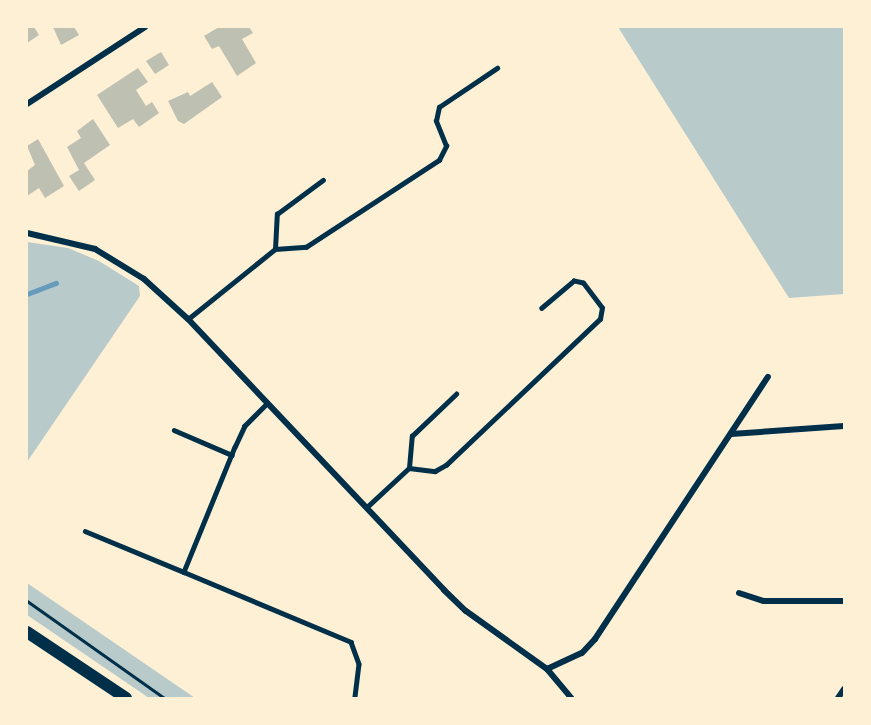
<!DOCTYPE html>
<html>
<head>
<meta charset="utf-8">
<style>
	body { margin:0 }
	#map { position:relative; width:871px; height:725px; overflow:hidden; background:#fdf0d5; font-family:"Archivo Narrow",sans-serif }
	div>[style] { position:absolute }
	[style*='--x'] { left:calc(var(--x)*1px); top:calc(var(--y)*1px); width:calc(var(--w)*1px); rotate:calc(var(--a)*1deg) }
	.green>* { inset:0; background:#b9caca }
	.stream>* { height:5px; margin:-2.5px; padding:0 2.5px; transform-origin:2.5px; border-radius:2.5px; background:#669bbc }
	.building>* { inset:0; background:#bec0b2 }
	.path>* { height:3px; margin:-1.5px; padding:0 1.5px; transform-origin:1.5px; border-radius:1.5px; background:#003049 }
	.service>* { height:4.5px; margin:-2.25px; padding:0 2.25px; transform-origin:2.25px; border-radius:2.25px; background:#003049 }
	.minor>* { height:6px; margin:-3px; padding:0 3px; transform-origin:3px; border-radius:3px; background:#003049 }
	.secondary>* { height:12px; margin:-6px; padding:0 6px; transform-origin:6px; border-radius:6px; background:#003049 }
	span { translate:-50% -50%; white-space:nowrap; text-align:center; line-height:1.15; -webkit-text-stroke:6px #fdf0d5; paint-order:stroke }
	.frame { position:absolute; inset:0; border:28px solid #fdf0d5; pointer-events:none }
</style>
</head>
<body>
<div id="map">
	<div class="green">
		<div style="clip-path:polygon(618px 27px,844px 27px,844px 294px,789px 298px)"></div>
		<div style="clip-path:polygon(27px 242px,68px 248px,99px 261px,139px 286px,140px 296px,27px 462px)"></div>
		<div style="clip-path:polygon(27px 583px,195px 698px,149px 698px,27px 615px)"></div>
	</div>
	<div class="stream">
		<div style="--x:27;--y:294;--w:31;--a:-21"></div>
	</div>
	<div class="building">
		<div style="clip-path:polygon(27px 27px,34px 27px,39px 35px,27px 43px)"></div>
		<div style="clip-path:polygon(53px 27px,74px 27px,79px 35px,61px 45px)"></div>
		<div style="clip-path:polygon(219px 27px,249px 27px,253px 33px,242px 39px,256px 63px,237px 76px,219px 46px,212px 49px,204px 36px)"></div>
		<div style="clip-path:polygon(161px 52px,169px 65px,155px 74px,146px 61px)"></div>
		<div style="clip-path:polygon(138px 68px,148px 82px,136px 90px,146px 106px,152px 102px,159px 113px,139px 127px,133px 119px,118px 128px,97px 95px)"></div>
		<div style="clip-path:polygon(212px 82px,222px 97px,184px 124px,178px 121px,168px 101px,188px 92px,190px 96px)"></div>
		<div style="clip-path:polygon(93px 119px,110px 145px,84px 163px,95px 180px,79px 191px,69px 176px,79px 170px,67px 147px,81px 138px,77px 131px)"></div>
		<div style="clip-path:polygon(38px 139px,64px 186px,45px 198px,39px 188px,27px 196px,27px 171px,35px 165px,27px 146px)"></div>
	</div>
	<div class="path">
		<div style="--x:27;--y:601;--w:168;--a:35.3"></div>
	</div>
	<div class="service">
		<div style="--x:275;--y:249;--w:35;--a:-87"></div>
		<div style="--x:277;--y:214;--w:57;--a:-36.5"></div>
		<div style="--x:188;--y:319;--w:112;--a:-38.8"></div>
		<div style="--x:275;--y:249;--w:31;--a:-4"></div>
		<div style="--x:306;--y:247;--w:159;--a:-33.2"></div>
		<div style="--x:439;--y:160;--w:16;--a:-63"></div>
		<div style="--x:446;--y:146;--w:27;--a:-112"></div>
		<div style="--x:436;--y:121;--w:14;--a:-78"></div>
		<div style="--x:439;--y:107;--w:70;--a:-33.9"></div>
		<div style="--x:266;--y:405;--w:30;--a:135"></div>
		<div style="--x:245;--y:426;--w:23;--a:115"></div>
		<div style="--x:235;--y:447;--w:135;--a:112.2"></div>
		<div style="--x:184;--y:572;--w:181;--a:22.7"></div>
		<div style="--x:351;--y:642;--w:23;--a:70"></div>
		<div style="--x:359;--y:664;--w:34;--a:97"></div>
		<div style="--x:174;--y:430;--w:63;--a:23.3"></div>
		<div style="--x:409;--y:468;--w:32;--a:-85"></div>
		<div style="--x:412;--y:436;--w:61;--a:-43.7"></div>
		<div style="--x:367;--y:507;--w:57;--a:-42.9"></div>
		<div style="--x:409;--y:468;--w:26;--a:7"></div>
		<div style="--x:435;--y:471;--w:13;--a:-29"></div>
		<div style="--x:446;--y:465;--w:212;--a:-43.5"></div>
		<div style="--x:600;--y:319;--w:11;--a:-80"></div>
		<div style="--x:602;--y:308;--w:31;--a:-127"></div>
		<div style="--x:583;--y:283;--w:9;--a:-167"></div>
		<div style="--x:574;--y:281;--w:42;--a:139.8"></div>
		<div style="--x:85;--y:531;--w:107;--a:22.5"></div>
	</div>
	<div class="minor">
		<div style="--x:27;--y:104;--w:141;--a:-33.1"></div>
		<div style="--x:27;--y:233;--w:70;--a:13.2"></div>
		<div style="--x:95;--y:249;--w:57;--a:31.5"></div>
		<div style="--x:144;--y:279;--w:59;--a:42.3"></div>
		<div style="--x:188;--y:319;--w:373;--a:46.6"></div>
		<div style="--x:444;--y:590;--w:30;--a:44"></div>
		<div style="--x:466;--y:611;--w:100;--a:35.6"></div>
		<div style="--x:547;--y:669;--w:38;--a:-25"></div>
		<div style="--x:582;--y:653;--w:19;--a:-47"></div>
		<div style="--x:595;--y:639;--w:314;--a:-56.6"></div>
		<div style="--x:731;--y:434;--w:113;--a:-4"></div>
		<div style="--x:739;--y:593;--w:26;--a:18"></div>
		<div style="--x:764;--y:601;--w:80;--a:0"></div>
		<div style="--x:547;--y:669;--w:38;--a:50"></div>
		<div style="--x:838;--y:698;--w:11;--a:-56"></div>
	</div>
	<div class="secondary">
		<div style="--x:27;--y:632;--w:119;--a:33.7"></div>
	</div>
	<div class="frame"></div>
</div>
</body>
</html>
